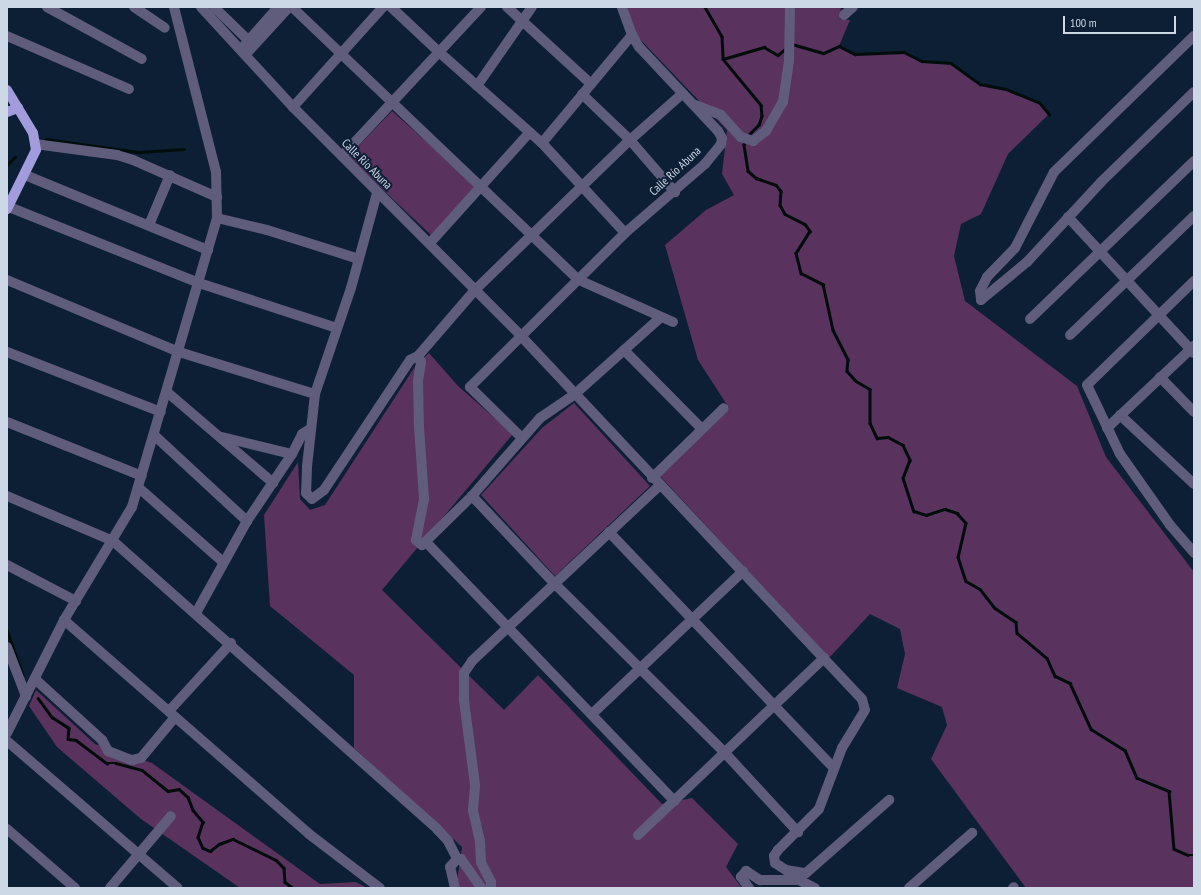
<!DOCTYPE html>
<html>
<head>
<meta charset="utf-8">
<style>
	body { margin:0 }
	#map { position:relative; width:1201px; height:895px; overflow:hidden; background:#0d1f34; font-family:"PT Sans Narrow",sans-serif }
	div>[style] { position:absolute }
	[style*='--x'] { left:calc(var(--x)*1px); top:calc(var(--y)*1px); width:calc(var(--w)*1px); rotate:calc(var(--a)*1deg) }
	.green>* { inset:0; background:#59325d }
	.stream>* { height:2.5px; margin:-1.25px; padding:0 1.25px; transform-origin:1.25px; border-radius:1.25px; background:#010d0b }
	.minor>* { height:10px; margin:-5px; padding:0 5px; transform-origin:5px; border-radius:5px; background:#605c7c }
	.major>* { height:10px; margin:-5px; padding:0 5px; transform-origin:5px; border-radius:5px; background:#a29bdc }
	span { translate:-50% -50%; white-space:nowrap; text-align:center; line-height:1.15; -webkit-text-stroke:4px #0d1f34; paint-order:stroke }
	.street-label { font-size:12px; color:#cdd8e7 }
	.frame { position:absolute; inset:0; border:8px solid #cdd8e7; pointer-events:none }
	.scale { position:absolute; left:1063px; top:16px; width:113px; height:18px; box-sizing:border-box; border:2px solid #cdd8e7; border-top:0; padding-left:5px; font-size:12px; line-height:14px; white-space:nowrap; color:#cdd8e7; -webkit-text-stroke:3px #0d1f34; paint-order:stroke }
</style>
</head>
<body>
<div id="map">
	<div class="green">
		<div style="clip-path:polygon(627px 7px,841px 7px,840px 19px,850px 20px,839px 46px,855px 54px,904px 52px,922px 61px,951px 63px,980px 84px,1006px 89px,1039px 102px,1049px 114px,1008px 154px,981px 214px,961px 224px,954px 256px,965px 301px,1077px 386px,1106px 457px,1194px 572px,1194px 888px,1026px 888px,931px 759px,947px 725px,942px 707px,897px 688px,905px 654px,900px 629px,870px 614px,829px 658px,660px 476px,729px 408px,698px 360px,665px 245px,706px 210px,734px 195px,722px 174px,727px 130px,634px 33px)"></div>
		<div style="clip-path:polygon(392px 111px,476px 186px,431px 235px,348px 157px)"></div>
		<div style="clip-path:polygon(429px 353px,458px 386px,513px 434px,382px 590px,504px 710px,538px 675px,662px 804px,692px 798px,738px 844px,726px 867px,742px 888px,456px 888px,462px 847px,354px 748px,354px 675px,270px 606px,264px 515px,298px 462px,300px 499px,310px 510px,325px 505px,416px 365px)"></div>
		<div style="clip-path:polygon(574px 403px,650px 486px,555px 576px,481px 495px,542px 428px)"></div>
		<div style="clip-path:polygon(36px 690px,95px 744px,152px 763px,320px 884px,356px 882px,367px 888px,240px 888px,141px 819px,57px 747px,29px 706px)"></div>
	</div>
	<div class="stream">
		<div style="--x:705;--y:7;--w:34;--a:60"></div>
		<div style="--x:722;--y:37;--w:22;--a:87"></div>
		<div style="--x:723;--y:59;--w:60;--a:50.4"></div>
		<div style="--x:761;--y:105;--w:11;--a:85"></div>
		<div style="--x:762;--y:116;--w:9;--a:108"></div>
		<div style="--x:759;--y:125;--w:16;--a:135"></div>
		<div style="--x:792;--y:44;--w:33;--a:16"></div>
		<div style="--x:824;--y:53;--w:17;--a:-25"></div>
		<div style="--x:839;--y:46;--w:18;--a:27"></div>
		<div style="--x:855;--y:54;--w:49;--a:-2.3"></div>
		<div style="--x:904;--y:52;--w:20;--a:27"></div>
		<div style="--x:922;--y:61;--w:29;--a:4"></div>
		<div style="--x:951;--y:63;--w:36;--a:36"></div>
		<div style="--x:980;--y:84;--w:26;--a:11"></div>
		<div style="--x:1006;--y:89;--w:35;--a:22"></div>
		<div style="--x:1039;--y:102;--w:16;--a:50"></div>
		<div style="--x:723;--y:59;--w:43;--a:-16.3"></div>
		<div style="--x:764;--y:47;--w:16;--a:30"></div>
		<div style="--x:778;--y:55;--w:11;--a:-41"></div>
		<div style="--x:46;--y:139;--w:94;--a:8"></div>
		<div style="--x:139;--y:152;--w:45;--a:-3.8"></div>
		<div style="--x:746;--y:140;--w:5;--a:112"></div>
		<div style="--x:744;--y:145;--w:26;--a:81"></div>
		<div style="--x:748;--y:171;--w:11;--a:41"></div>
		<div style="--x:756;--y:178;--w:21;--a:19"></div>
		<div style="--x:776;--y:185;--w:8;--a:50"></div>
		<div style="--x:781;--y:191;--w:14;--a:94"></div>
		<div style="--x:780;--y:205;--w:10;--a:61"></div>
		<div style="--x:785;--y:214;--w:22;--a:27"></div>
		<div style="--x:805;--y:224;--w:9;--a:54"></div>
		<div style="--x:810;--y:231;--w:26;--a:122"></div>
		<div style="--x:796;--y:253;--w:21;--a:76"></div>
		<div style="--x:801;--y:273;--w:25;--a:27"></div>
		<div style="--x:823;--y:284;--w:47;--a:77.7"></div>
		<div style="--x:833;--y:330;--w:33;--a:63"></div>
		<div style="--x:848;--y:359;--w:12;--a:95"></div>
		<div style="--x:847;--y:371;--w:13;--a:48"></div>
		<div style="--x:856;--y:381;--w:16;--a:30"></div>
		<div style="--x:870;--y:389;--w:34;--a:90"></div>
		<div style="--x:870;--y:423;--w:17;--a:65"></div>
		<div style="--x:877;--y:438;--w:11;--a:-5"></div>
		<div style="--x:888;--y:437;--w:17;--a:28"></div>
		<div style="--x:903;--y:445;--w:17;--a:65"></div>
		<div style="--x:910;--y:460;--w:19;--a:111"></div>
		<div style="--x:903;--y:478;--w:35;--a:72"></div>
		<div style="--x:914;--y:511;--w:13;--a:18"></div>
		<div style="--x:926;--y:515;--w:20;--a:-18"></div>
		<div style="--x:945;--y:509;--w:13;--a:18"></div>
		<div style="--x:957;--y:513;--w:13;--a:48"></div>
		<div style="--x:966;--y:523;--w:35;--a:103"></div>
		<div style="--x:958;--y:557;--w:25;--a:72"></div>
		<div style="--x:966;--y:581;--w:16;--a:30"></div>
		<div style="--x:980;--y:589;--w:24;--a:52"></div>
		<div style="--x:995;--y:608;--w:25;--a:34"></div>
		<div style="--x:1016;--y:622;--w:11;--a:85"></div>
		<div style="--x:1017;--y:633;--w:39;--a:40"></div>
		<div style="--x:1047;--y:658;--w:20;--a:66"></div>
		<div style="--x:1055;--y:676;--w:17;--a:25"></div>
		<div style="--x:1070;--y:683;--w:51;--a:65.5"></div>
		<div style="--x:1091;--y:729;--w:40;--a:32"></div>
		<div style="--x:1125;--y:750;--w:30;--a:67"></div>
		<div style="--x:1137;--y:778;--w:35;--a:22"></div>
		<div style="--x:1169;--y:791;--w:58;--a:85.1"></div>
		<div style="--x:1174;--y:849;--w:15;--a:23"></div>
		<div style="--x:1188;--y:855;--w:6;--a:0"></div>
		<div style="--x:7;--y:165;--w:11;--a:-45"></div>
		<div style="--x:7;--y:630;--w:48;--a:70.4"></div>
		<div style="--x:38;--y:698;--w:24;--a:54"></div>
		<div style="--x:52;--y:717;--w:20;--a:33"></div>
		<div style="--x:69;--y:728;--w:11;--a:95"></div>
		<div style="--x:68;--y:739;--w:8;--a:7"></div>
		<div style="--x:76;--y:740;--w:39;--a:37"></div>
		<div style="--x:107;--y:763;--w:9;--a:0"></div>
		<div style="--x:116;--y:763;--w:27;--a:15"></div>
		<div style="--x:142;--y:770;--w:33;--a:39"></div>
		<div style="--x:168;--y:791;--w:11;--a:-10"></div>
		<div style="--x:179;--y:789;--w:12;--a:42"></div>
		<div style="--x:188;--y:797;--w:14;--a:69"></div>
		<div style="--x:193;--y:810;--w:16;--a:50"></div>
		<div style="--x:203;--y:822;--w:16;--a:108"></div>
		<div style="--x:198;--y:837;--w:12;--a:66"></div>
		<div style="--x:203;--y:848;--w:8;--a:23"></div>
		<div style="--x:210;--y:851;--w:11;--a:-38"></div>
		<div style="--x:219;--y:844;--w:15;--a:-20"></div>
		<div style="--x:233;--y:839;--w:48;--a:26"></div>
		<div style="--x:276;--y:860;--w:11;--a:45"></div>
		<div style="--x:284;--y:868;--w:14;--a:86"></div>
		<div style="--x:285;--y:882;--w:10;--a:37"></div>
	</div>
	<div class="minor">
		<div style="--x:47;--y:7;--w:108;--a:28.7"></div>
		<div style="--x:134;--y:7;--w:37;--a:34"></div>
		<div style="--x:201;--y:7;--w:136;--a:47.4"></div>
		<div style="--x:293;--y:107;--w:322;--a:45.1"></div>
		<div style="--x:520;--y:335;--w:499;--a:46.8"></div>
		<div style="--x:862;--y:699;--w:11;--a:75"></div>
		<div style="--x:865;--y:710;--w:44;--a:121.2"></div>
		<div style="--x:842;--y:748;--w:65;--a:110.7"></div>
		<div style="--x:819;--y:809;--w:58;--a:135"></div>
		<div style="--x:778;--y:850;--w:7;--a:124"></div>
		<div style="--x:774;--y:856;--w:7;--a:82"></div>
		<div style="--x:775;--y:863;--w:13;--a:32"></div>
		<div style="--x:786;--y:870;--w:20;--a:9"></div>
		<div style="--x:806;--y:873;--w:111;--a:-41.3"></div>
		<div style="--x:214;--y:7;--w:53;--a:44.2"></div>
		<div style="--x:292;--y:7;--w:396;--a:43.6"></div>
		<div style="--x:579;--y:280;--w:103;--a:24.1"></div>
		<div style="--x:391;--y:7;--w:66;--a:43.2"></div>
		<div style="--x:439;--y:52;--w:137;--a:41.5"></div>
		<div style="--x:542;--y:143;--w:122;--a:47.3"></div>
		<div style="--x:507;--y:7;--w:114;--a:42.5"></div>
		<div style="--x:844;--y:15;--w:12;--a:-42"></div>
		<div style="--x:7;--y:36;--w:133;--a:23.5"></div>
		<div style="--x:241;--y:49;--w:56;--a:-48.6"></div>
		<div style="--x:246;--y:54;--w:64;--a:-47.5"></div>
		<div style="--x:477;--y:86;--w:96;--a:-55.2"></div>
		<div style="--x:582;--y:94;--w:66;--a:43.8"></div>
		<div style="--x:630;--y:140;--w:69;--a:49.1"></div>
		<div style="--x:695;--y:105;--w:28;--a:21"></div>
		<div style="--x:721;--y:115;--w:30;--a:48"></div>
		<div style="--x:741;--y:137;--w:13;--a:18"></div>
		<div style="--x:753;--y:141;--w:16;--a:-38"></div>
		<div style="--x:766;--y:131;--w:34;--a:-60"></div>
		<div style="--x:783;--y:102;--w:41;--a:-81.7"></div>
		<div style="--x:789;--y:61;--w:54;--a:-88.9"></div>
		<div style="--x:293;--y:107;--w:135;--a:-48"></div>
		<div style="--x:542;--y:143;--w:141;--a:-50.2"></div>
		<div style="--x:35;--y:144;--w:83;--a:7.6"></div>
		<div style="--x:117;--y:155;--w:17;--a:17"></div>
		<div style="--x:133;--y:160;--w:92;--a:23.8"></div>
		<div style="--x:342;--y:156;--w:204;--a:-47"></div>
		<div style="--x:25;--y:175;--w:198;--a:22.3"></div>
		<div style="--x:377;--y:193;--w:98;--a:105.3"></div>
		<div style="--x:351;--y:288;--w:112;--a:108.8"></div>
		<div style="--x:315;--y:394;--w:73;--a:96.3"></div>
		<div style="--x:307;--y:467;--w:26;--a:92"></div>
		<div style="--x:306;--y:493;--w:8;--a:45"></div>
		<div style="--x:312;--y:499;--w:15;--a:-37"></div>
		<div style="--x:324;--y:490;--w:156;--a:-56.5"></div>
		<div style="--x:410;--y:360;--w:9;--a:-27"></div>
		<div style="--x:418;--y:356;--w:7;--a:63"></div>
		<div style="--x:421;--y:362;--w:19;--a:99"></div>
		<div style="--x:418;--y:381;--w:46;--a:88.8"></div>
		<div style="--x:419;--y:427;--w:72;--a:86"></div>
		<div style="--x:424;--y:499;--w:42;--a:101"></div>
		<div style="--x:416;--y:540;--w:8;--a:40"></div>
		<div style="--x:422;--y:545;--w:70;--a:-44.4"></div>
		<div style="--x:472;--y:496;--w:103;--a:-48.9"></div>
		<div style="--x:540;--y:418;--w:42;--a:-34.4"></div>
		<div style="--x:575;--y:394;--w:115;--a:-41.8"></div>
		<div style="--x:9;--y:207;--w:205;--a:21.8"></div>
		<div style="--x:199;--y:283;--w:145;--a:18.1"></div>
		<div style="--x:1068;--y:217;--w:185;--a:47.2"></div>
		<div style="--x:217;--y:218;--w:51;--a:13.5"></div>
		<div style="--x:267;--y:230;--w:96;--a:17.5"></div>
		<div style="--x:149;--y:225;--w:54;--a:-67.2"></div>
		<div style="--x:430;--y:243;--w:149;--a:-48"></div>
		<div style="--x:7;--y:280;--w:186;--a:22.7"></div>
		<div style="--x:179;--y:352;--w:142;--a:17.2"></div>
		<div style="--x:1194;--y:281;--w:149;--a:135.8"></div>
		<div style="--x:1087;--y:385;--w:76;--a:64.4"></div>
		<div style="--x:1120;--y:454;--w:87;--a:54.8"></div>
		<div style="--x:1170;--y:525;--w:37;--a:49"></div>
		<div style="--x:981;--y:300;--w:9;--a:-96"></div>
		<div style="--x:980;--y:291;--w:16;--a:-63"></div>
		<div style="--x:987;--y:277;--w:40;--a:-46"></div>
		<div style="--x:1015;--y:248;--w:85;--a:-62.8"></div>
		<div style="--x:1054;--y:172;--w:195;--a:-44.2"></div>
		<div style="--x:981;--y:300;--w:60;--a:-39.6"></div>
		<div style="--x:1027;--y:262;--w:109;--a:-47.2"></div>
		<div style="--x:1101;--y:182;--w:129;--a:-44.1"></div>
		<div style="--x:1030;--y:319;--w:228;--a:-43.9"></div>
		<div style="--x:1070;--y:335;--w:172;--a:-43.8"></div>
		<div style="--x:624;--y:350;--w:110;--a:45.4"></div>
		<div style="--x:7;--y:352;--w:165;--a:21.3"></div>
		<div style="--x:418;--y:356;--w:87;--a:-49.2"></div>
		<div style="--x:475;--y:290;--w:216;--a:-44.1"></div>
		<div style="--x:630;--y:140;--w:69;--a:-41.5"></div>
		<div style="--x:1160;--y:377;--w:49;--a:45.8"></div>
		<div style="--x:167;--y:392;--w:140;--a:40.6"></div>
		<div style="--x:1120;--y:415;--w:101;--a:43"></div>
		<div style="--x:7;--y:422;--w:145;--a:21.8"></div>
		<div style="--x:1107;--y:428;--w:120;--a:-43.3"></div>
		<div style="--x:154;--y:435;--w:127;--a:42.8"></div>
		<div style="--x:222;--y:437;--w:72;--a:13.7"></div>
		<div style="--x:522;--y:438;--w:73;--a:-135.6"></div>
		<div style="--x:470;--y:387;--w:218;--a:-44.8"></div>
		<div style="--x:625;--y:233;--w:106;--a:-40.8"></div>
		<div style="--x:705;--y:164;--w:26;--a:-51"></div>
		<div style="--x:721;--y:144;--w:6;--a:-81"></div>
		<div style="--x:722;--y:138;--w:8;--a:-120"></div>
		<div style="--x:718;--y:131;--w:115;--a:-133.2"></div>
		<div style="--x:639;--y:47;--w:14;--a:-120"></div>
		<div style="--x:632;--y:35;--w:30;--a:-110"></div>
		<div style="--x:652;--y:478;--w:100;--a:-44.2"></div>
		<div style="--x:139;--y:488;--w:112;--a:41.4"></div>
		<div style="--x:7;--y:496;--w:115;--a:23"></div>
		<div style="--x:113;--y:541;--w:433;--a:41.6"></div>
		<div style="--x:437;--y:829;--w:16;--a:47"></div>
		<div style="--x:448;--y:841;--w:20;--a:63"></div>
		<div style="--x:472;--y:496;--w:121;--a:46.7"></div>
		<div style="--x:555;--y:584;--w:240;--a:44.8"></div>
		<div style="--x:725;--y:753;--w:108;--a:47.3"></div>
		<div style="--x:609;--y:532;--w:326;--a:46.4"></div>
		<div style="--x:426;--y:542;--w:359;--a:46.2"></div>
		<div style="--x:7;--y:565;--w:78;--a:27.6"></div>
		<div style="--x:196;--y:613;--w:105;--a:-61"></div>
		<div style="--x:247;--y:521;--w:81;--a:-56.1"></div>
		<div style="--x:292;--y:454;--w:22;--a:-63"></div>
		<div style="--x:302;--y:434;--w:9;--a:-32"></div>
		<div style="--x:64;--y:620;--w:325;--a:41.1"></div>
		<div style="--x:309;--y:834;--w:89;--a:37.3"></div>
		<div style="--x:7;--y:647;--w:53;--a:68.8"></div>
		<div style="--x:35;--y:679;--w:91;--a:42.3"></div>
		<div style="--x:102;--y:740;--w:13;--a:61"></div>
		<div style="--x:108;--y:751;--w:26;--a:21"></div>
		<div style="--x:132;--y:760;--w:9;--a:-13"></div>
		<div style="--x:141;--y:758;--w:53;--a:-50.3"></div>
		<div style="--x:169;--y:711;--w:92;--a:-47.6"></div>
		<div style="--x:592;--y:714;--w:208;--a:-43.4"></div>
		<div style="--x:7;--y:733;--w:127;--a:-63.2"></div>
		<div style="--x:64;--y:620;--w:132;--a:-59"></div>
		<div style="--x:132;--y:507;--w:301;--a:-73.6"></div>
		<div style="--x:217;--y:218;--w:46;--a:-91.2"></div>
		<div style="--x:216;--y:172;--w:170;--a:-104.3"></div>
		<div style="--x:7;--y:741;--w:225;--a:40.7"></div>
		<div style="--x:7;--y:829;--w:90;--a:40.9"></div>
		<div style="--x:638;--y:835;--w:257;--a:-43.6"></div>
		<div style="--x:110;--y:888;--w:94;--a:-49.7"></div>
		<div style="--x:455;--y:888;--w:22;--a:-103"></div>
		<div style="--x:450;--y:867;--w:11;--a:-49"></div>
		<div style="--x:457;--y:859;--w:4;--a:0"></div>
		<div style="--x:461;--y:859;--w:35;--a:55"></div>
		<div style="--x:491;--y:888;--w:6;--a:-90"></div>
		<div style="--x:491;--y:882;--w:22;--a:-117"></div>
		<div style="--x:481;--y:862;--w:21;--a:-93"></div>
		<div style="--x:480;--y:841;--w:32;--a:-103"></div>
		<div style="--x:473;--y:810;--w:25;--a:-85"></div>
		<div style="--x:475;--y:785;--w:86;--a:-97.4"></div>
		<div style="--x:464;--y:700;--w:27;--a:-90"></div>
		<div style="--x:464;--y:673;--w:14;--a:-56"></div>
		<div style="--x:472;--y:661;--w:256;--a:-43.1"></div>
		<div style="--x:749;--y:888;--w:14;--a:-126"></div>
		<div style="--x:741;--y:877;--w:8;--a:-50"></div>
		<div style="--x:746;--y:871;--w:17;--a:33"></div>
		<div style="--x:760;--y:880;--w:39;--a:0"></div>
		<div style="--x:799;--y:880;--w:18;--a:27"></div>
		<div style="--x:909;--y:888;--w:84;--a:-41.1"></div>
		<div style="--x:1013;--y:888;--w:1;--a:-45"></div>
	</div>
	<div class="major">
		<div style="--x:7;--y:90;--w:50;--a:58.8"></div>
		<div style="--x:33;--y:133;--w:17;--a:80"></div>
		<div style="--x:36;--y:150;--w:66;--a:116.2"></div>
		<div style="--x:7;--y:112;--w:12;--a:-20"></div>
	</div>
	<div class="street-label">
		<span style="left:367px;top:164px;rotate:45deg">Calle Río Abuna</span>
		<span style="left:675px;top:171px;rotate:-43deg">Calle Río Abuna</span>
	</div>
	<div class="frame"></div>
	<div class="scale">100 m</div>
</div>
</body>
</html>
